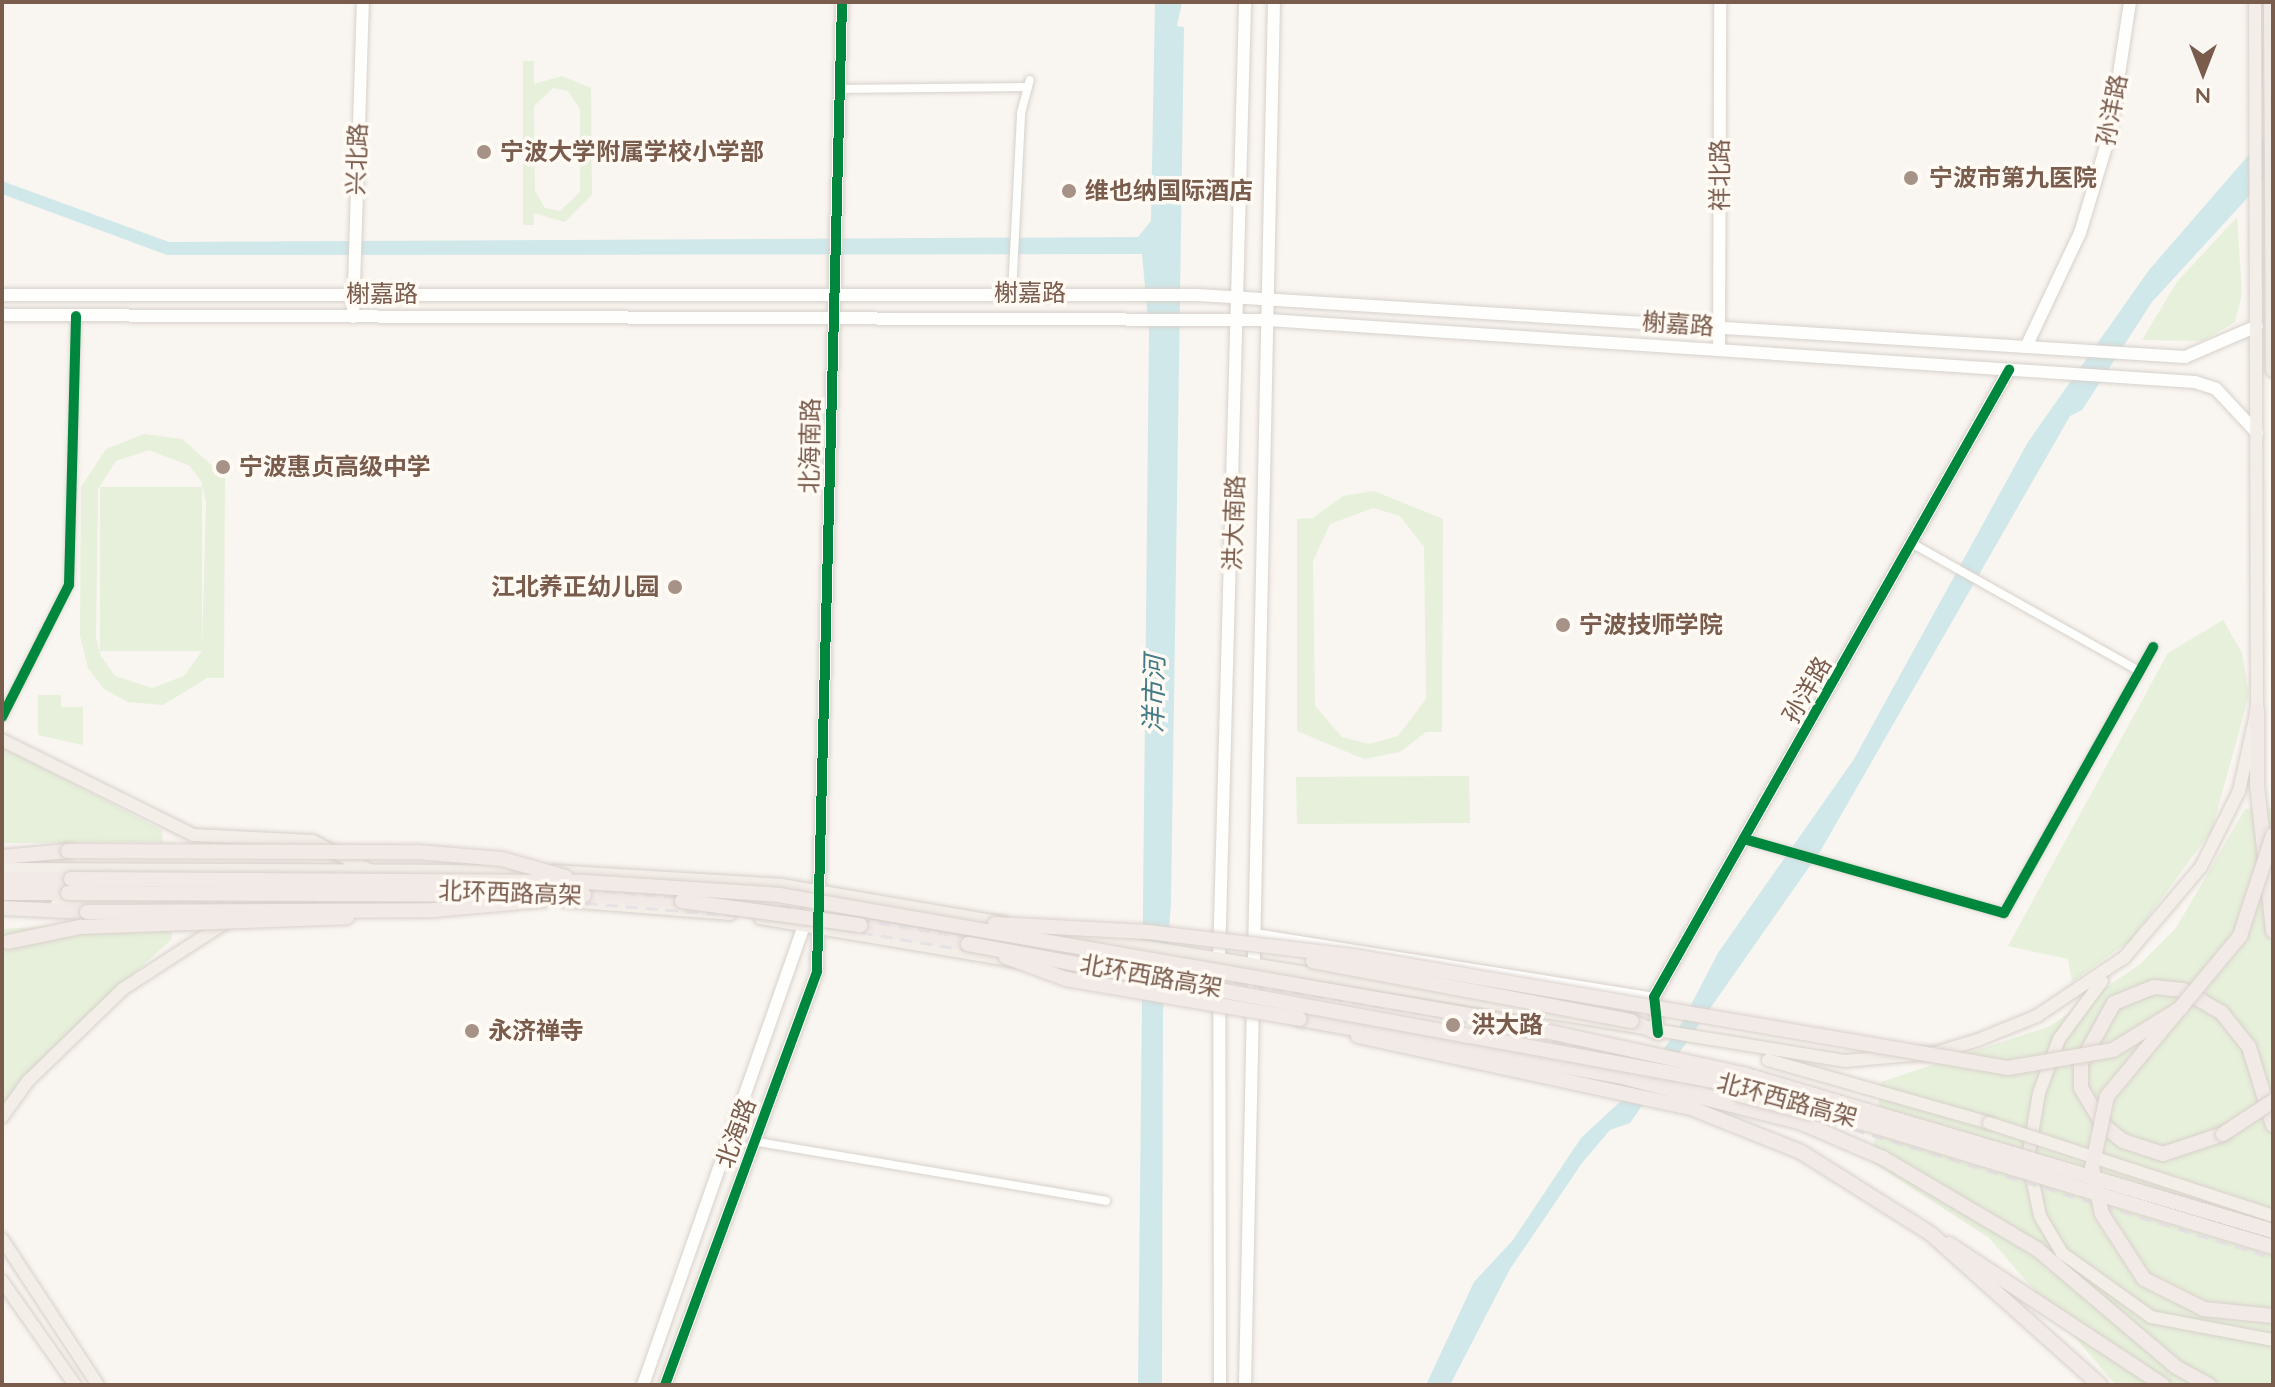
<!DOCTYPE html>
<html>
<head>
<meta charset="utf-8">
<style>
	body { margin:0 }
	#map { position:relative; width:2275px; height:1387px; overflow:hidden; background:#f9f5f0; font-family:Quicksand,"Noto Sans SC",sans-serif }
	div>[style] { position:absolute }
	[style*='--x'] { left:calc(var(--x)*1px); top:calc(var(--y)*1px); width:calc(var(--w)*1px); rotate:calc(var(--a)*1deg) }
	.green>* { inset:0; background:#e7f0db }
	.water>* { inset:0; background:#d0e8ea }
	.roads { filter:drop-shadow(0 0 2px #d7d1cb) drop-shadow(0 0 2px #d7d1cb) }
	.street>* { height:8px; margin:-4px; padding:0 4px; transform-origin:4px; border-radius:4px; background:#fefefd }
	.secondary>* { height:12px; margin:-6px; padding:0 6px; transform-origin:6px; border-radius:6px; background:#fefefd }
	.primary>* { height:12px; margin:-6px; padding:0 6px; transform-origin:6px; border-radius:6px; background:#f3eee8 }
	.highway>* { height:14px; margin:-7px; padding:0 7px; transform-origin:7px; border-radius:7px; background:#f2eae7 }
	.rail>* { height:3px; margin-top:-1.5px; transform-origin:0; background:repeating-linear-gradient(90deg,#e6e3e7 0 12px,transparent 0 20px) }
	.bridges { filter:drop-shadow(0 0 2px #dad1cc) drop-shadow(0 0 2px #dad1cc) }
	.primary-bridge>* { height:12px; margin:-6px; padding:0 6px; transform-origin:6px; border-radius:6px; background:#f3eee8 }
	.highway-bridge>* { height:14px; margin:-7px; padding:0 7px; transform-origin:7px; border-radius:7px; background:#f2eae7 }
	.cycleway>* { height:10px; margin:-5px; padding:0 5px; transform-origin:5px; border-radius:5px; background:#00873e }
	.dots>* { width:22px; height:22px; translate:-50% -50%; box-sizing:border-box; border:4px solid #fffaf3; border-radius:50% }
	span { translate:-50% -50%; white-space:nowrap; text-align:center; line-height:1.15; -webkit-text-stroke:7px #fffaf3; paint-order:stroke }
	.street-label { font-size:24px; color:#7a5c4d }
	.poi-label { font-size:24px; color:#7a5c4d; font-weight:700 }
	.left { translate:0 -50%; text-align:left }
	.right { translate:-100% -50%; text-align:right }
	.water-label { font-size:26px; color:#437c86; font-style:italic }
	.frame { position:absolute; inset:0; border:4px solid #7a5c4d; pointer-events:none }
	.north { position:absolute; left:2163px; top:32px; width:80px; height:80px; -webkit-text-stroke:6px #fffaf3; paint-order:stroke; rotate:180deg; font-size:22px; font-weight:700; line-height:32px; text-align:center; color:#7a5c4d }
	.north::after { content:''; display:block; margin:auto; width:28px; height:36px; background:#7a5c4d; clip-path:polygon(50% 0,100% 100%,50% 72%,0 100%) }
</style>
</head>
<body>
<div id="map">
	<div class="green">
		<div style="clip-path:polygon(evenodd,523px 61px,534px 61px,534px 84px,562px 76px,591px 88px,592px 195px,565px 222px,534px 213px,534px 225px,523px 225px,523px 61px,553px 88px,568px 91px,580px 109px,580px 192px,560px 211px,545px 208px,535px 191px,534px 106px,553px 88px)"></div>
		<div style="clip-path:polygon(2237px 217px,2242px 294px,2235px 322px,2202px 341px,2142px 340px,2177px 282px)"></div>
		<div style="clip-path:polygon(evenodd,144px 434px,182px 439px,225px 477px,224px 678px,207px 678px,163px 705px,128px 702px,104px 689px,88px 668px,80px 636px,81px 487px,106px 449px,144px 434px,149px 450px,190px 466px,201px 481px,206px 503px,202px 650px,202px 487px,100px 487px,100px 651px,202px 651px,184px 676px,152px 688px,115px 676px,101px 656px,96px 638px,98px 489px,116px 461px,149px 450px)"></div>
		<div style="clip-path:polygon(evenodd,1374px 491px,1443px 519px,1442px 732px,1426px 732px,1400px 752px,1364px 759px,1297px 731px,1297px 519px,1313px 518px,1343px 496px,1374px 491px,1373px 508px,1400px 516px,1424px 547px,1426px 699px,1398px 736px,1369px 744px,1342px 737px,1315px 706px,1313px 561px,1330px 524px,1373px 508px)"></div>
		<div style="clip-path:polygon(2223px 620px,2242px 653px,2249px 695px,2212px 830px,2131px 940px,2072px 982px,2068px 959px,2008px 946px,2168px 653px)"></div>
		<div style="clip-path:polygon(38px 695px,61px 695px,61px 707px,83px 707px,83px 745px,38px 735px)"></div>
		<div style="clip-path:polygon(2px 747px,162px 830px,163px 842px,2px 843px)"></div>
		<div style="clip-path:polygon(1469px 776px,1470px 823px,1297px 824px,1296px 777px)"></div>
		<div style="clip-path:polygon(2273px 808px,2273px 1385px,2116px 1385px,1989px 1238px,1872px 1162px,1881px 1082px,2050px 1026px,2140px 964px,2176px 928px,2245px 809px)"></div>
		<div style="clip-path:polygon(173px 919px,171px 940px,79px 1023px,2px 1109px,2px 929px)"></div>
	</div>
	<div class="water">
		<div style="clip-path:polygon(1155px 2px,1182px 2px,1177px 26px,1184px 27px,1171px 903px,1163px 1011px,1162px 1385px,1138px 1385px,1149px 331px,1142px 254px,167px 255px,2px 194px,2px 181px,169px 242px,1138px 237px,1151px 221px)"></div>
		<div style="clip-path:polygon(2273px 127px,2273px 170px,2152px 302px,2082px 410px,2070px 416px,1821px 850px,1630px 1123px,1610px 1130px,1582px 1163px,1510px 1269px,1450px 1385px,1426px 1385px,1474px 1282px,1513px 1240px,1581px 1138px,1637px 1086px,1679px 1028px,1718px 953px,1854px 759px,2028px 442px,2149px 270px)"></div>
	</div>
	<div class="roads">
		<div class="street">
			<div style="--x:838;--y:89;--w:190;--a:-0.6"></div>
			<div style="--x:1012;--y:293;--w:180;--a:-87.1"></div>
			<div style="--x:1021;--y:113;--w:34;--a:-75"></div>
			<div style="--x:1913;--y:544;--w:259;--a:29.3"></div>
			<div style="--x:2;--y:717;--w:148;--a:-63.1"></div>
			<div style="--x:69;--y:585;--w:269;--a:-88.5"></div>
			<div style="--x:1744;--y:839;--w:270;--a:15.9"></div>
			<div style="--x:2004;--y:913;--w:305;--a:-60.7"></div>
			<div style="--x:1256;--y:933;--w:403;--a:9.1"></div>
			<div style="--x:758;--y:1142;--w:353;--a:9.6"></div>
		</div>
		<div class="secondary">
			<div style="--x:2;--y:295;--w:1196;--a:0"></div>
			<div style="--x:1198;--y:295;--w:989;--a:3.59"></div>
			<div style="--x:2185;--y:357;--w:78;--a:-23.3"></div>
			<div style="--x:2;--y:315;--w:1266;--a:0.23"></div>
			<div style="--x:1268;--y:320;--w:929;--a:3.83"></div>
			<div style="--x:2195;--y:382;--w:22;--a:18"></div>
			<div style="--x:2216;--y:389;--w:60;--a:47"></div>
			<div style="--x:353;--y:317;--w:315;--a:-88.2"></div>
			<div style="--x:2026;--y:347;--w:126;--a:-64.7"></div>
			<div style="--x:2080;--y:233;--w:104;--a:-73.3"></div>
			<div style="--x:2110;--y:133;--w:133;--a:-81.3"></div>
			<div style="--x:1719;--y:348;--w:346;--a:-89.8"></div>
			<div style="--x:1658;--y:1033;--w:36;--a:-96"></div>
			<div style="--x:1654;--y:997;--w:721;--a:-60.48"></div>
			<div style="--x:643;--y:1385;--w:520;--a:-70.69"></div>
			<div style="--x:665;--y:1385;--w:441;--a:-69.8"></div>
			<div style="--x:817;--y:971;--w:969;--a:-88.52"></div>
			<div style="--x:1220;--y:1385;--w:426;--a:-90.1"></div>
			<div style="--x:1219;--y:959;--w:957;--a:-88.44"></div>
			<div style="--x:1245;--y:1385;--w:1383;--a:-88.8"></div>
		</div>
		<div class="primary">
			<div style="--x:2;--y:740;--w:213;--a:26.4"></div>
			<div style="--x:193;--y:835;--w:120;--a:2.9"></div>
			<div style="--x:313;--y:841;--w:61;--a:27.4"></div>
			<div style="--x:2;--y:869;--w:530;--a:0.22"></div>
			<div style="--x:554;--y:871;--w:228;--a:3.5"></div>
			<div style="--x:782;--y:885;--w:225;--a:9.7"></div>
			<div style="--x:565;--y:901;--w:166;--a:4.5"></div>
			<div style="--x:57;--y:904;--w:250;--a:-0.9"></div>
			<div style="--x:760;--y:918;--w:258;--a:9.6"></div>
			<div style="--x:1062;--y:933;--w:793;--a:9.28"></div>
			<div style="--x:1845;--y:1061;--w:90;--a:-5.1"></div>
			<div style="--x:1935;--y:1053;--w:45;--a:-16.8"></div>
			<div style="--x:1978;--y:1040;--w:64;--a:-22.1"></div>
			<div style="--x:2037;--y:1016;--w:107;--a:-34"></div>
			<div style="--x:2123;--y:959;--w:121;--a:-49.7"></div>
			<div style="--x:2201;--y:867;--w:85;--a:-63.4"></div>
			<div style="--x:2239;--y:791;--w:83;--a:-77.5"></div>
			<div style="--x:2257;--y:710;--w:708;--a:-90.16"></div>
			<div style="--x:1044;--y:967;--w:118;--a:9.3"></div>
			<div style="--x:2102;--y:981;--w:72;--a:126.6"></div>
			<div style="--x:2059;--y:1039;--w:58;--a:110.3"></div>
			<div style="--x:2039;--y:1093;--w:66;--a:99.6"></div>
			<div style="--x:2028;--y:1158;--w:59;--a:78.3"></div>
			<div style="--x:2040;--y:1216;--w:43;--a:59.3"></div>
			<div style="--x:2062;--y:1253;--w:110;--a:35.7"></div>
			<div style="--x:2151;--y:1317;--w:124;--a:10.7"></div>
			<div style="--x:1768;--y:1060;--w:230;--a:15.9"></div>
			<div style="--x:1650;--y:1076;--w:92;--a:12.5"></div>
			<div style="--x:2;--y:1117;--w:44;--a:-54.2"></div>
			<div style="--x:28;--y:1081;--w:132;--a:-44.1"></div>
			<div style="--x:123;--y:989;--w:123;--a:-33"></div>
			<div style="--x:2;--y:1239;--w:175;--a:56.7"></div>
			<div style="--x:2;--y:1281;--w:127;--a:54.9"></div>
		</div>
		<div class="highway">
			<div style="--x:2271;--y:2;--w:368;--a:89.7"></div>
			<div style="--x:2257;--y:710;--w:75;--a:90"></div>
			<div style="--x:2257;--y:785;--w:147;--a:83.7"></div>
			<div style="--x:2;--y:857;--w:66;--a:-5.2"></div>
			<div style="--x:2;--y:879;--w:69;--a:0"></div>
			<div style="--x:2;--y:893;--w:66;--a:0"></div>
			<div style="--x:584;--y:895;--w:98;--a:3.5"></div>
			<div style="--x:2;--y:908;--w:85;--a:2.7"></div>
			<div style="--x:860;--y:925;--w:110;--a:10"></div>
			<div style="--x:1300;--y:1019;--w:323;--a:10.2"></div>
			<div style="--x:1618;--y:1076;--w:190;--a:14.3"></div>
			<div style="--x:1802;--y:1123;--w:88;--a:23.4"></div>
			<div style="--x:1883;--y:1158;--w:179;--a:30.6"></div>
			<div style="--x:2037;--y:1249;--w:182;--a:40.3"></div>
			<div style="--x:2176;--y:1367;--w:38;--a:29"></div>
			<div style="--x:1631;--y:1021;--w:30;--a:24"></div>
			<div style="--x:1358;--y:1036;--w:341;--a:12.2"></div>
			<div style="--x:1691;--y:1108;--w:118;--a:21.8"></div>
			<div style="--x:1801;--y:1152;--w:154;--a:32.2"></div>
			<div style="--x:1931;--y:1234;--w:227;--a:41.8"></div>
			<div style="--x:2223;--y:1134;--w:63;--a:161.6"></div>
			<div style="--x:2163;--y:1154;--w:42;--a:-162"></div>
			<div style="--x:2123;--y:1141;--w:26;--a:-141"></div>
			<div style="--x:2103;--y:1125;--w:43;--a:-120.7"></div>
			<div style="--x:2081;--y:1088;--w:25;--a:-90"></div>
			<div style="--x:2081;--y:1063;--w:68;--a:-61.2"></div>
			<div style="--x:2114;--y:1003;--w:43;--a:-21.8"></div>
			<div style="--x:2154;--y:987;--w:29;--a:6"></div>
			<div style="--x:2183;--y:990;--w:45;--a:30.5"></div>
			<div style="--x:2222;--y:1013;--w:43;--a:51.5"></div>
			<div style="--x:2249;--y:1047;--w:82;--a:72.9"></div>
			<div style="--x:1949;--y:1244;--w:256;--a:33.4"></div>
		</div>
	</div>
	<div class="rail">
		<div style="--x:351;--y:885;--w:233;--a:1"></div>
		<div style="--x:584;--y:889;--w:197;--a:5"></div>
		<div style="--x:780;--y:906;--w:684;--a:9.5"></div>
		<div style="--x:1455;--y:1019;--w:294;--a:12.4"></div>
		<div style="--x:1742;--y:1082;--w:554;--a:16.47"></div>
		<div style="--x:351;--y:897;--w:235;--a:1.5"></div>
		<div style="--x:586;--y:903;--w:197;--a:4.7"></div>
		<div style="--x:782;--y:919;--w:678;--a:9.59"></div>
		<div style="--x:1451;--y:1032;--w:294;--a:12.2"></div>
		<div style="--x:1738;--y:1094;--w:560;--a:17.04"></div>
	</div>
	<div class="bridges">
		<div class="primary-bridge">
			<div style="--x:1740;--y:1096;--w:73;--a:14.2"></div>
			<div style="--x:1989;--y:1123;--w:299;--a:18.1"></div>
		</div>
		<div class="highway-bridge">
			<div style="--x:2273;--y:835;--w:106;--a:108.1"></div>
			<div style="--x:2240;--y:936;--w:208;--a:129.7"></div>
			<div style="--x:2107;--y:1096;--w:74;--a:101.8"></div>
			<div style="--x:2092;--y:1168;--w:47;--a:77.7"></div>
			<div style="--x:2102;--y:1214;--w:77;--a:57.1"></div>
			<div style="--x:2144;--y:1279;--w:67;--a:26.6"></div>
			<div style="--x:2204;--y:1309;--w:69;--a:5.8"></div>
			<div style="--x:68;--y:851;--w:349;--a:0.2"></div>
			<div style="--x:417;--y:852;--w:85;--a:4.7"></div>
			<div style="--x:502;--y:859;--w:66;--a:15.9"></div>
			<div style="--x:71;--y:879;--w:514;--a:0.33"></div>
			<div style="--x:585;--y:882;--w:194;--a:3.8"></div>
			<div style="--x:779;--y:895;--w:713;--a:9.86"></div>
			<div style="--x:1481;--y:1017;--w:268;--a:12.3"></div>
			<div style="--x:1743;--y:1074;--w:553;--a:16.5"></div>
			<div style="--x:68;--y:893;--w:516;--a:0.22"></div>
			<div style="--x:682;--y:901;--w:180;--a:7.7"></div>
			<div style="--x:87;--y:912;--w:347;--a:-0.3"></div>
			<div style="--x:434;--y:910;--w:110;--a:-5.2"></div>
			<div style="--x:995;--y:924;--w:153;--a:3"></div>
			<div style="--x:1148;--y:932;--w:206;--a:6.7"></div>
			<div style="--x:1353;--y:956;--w:665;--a:9.7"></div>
			<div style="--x:2008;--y:1068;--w:107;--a:-9.7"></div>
			<div style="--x:2113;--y:1050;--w:80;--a:-31.7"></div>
			<div style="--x:8;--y:942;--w:74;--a:-11.8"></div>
			<div style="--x:80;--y:927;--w:267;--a:-2.1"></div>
			<div style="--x:968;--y:944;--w:787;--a:10.4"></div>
			<div style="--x:1742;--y:1086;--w:555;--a:16.87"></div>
			<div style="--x:1006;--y:957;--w:64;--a:20.1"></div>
			<div style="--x:1066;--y:979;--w:237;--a:9.7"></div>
			<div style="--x:1313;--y:961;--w:324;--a:10.7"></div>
			<div style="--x:2223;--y:1134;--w:60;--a:-33.4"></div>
		</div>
	</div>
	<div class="cycleway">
		<div style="--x:2;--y:717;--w:148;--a:-63.1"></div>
		<div style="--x:69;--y:585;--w:269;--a:-88.5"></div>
		<div style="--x:1744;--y:839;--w:270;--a:15.9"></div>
		<div style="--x:2004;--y:913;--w:305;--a:-60.7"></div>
		<div style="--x:1658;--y:1033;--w:36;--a:-96"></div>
		<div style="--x:1654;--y:997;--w:721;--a:-60.48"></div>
		<div style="--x:665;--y:1385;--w:441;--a:-69.8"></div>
		<div style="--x:817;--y:971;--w:969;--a:-88.52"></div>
	</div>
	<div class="dots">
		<div style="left:484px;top:152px;background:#a69286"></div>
		<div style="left:1911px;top:178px;background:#a69286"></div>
		<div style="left:1069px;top:191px;background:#a69286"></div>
		<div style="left:223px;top:467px;background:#a69286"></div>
		<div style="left:675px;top:587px;background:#a69286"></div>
		<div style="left:1563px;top:625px;background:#a69286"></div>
		<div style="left:1453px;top:1025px;background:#a69286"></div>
		<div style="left:472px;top:1031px;background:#a69286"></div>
	</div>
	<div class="street-label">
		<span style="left:2112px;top:110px;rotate:-79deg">孙洋路</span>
		<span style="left:357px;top:159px;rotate:-88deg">兴北路</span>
		<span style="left:1720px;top:175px;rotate:-90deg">祥北路</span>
		<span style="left:1030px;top:293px">榭嘉路</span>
		<span style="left:382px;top:294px">榭嘉路</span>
		<span style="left:1678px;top:324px;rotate:4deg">榭嘉路</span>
		<span style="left:810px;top:446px;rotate:-89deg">北海南路</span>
		<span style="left:1234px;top:523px;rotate:-88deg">洪大南路</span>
		<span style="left:1807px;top:690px;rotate:-60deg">孙洋路</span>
		<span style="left:510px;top:893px;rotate:2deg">北环西路高架</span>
		<span style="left:1151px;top:976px;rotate:10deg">北环西路高架</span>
		<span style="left:1787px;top:1100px;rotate:15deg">北环西路高架</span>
		<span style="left:736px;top:1133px;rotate:-70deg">北海路</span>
	</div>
	<div class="poi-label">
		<span class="left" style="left:500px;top:152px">宁波大学附属学校小学部</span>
		<span class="left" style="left:1929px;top:178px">宁波市第九医院</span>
		<span class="left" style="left:1085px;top:191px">维也纳国际酒店</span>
		<span class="left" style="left:239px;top:467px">宁波惠贞高级中学</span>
		<span class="right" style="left:659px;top:587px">江北养正幼儿园</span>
		<span class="left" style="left:1579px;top:625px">宁波技师学院</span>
		<span class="left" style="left:1471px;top:1025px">洪大路</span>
		<span class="left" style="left:488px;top:1031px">永济禅寺</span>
	</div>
	<div class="water-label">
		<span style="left:1154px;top:694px;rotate:-89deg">洋市河</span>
	</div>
	<div class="frame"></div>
	<div class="north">N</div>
</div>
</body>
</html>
